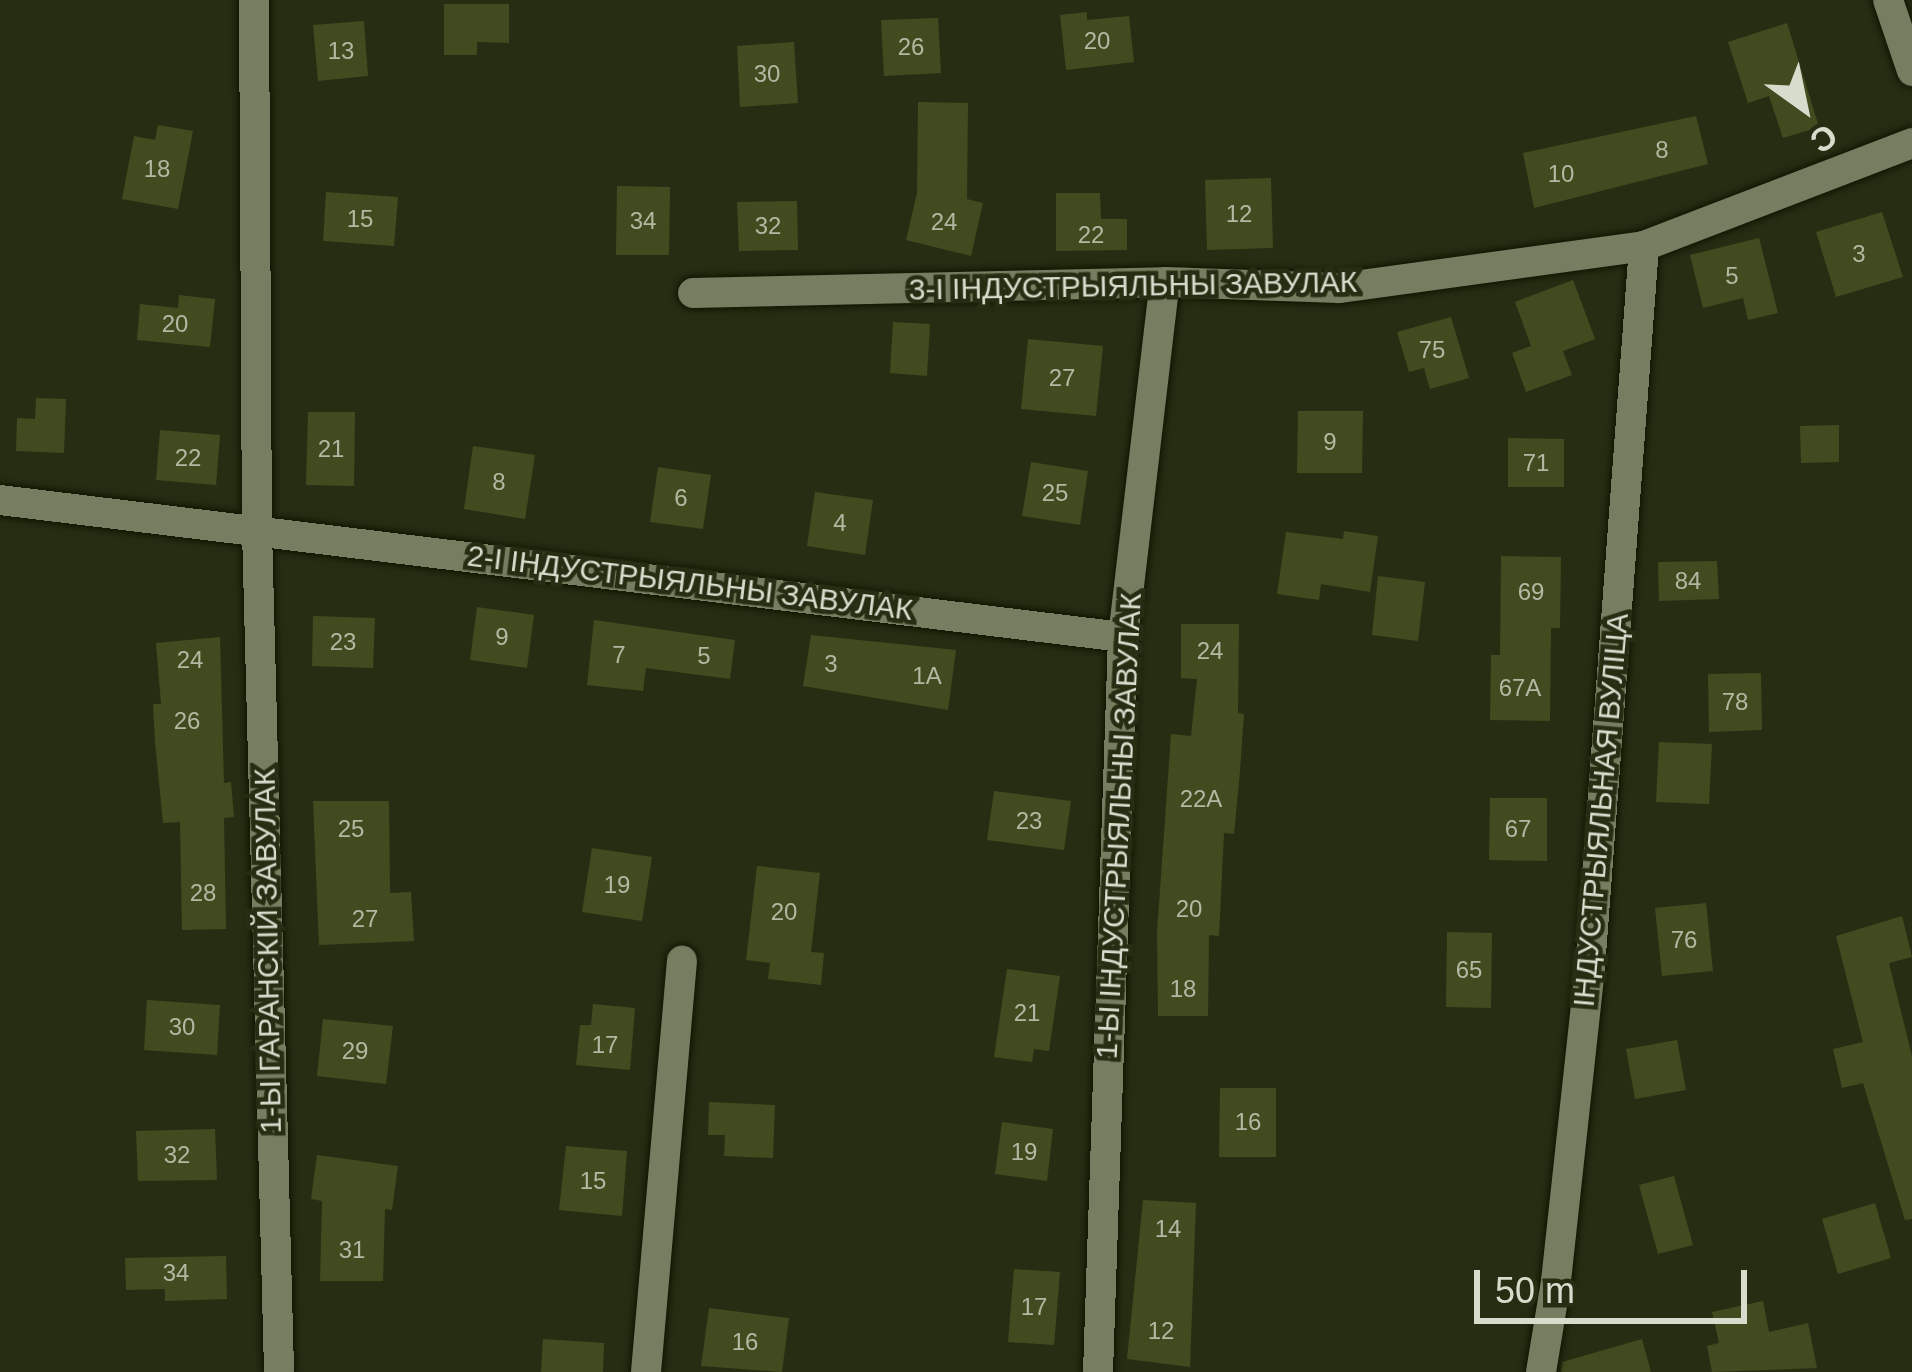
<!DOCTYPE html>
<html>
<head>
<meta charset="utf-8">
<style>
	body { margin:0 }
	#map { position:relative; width:1912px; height:1372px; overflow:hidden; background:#272d13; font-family:Helvetica,sans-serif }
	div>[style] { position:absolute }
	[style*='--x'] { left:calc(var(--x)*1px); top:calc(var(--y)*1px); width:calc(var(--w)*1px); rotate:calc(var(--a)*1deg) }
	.building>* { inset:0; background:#414b1f }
	.roads { filter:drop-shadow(0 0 3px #101500) drop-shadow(0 0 3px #101500) }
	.minor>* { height:30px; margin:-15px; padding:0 15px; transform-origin:15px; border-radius:15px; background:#767e61 }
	span { translate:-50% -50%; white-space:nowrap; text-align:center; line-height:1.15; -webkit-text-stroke:9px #272d13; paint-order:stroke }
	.number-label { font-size:24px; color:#b2b8a2 }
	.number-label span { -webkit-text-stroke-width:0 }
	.street-label { font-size:30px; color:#d8dccd }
	.north { position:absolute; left:1744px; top:48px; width:120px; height:120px; -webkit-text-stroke:9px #272d13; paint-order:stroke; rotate:147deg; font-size:33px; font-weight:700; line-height:48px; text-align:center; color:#d8dccd }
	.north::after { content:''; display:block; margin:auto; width:42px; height:54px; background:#d8dccd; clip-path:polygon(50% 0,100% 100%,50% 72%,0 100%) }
	.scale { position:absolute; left:1474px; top:1270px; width:273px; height:54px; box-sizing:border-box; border:6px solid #d8dccd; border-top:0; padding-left:15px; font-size:36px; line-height:42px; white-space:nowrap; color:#d8dccd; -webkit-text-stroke:9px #272d13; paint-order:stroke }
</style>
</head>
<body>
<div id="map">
	<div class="building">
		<div style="clip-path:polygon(444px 4px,509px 4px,509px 43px,477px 42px,477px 55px,444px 55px)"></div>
		<div style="clip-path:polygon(1087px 12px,1087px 20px,1129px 16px,1134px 62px,1066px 70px,1060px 15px)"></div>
		<div style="clip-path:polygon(938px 18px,941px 73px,884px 76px,881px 20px)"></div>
		<div style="clip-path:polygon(364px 21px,368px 76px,318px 81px,313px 25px)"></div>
		<div style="clip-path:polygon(1787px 23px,1819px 127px,1783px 138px,1769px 96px,1748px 103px,1728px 42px)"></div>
		<div style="clip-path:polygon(794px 42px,798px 103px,740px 107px,737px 46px)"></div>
		<div style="clip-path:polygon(918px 102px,968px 103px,967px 199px,983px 203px,971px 256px,906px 240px,917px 193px)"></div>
		<div style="clip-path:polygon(1696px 116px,1708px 164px,1534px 208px,1523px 153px)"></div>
		<div style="clip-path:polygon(158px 125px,193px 131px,178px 209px,122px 199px,134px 136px,155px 140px)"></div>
		<div style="clip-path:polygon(1271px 178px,1273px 248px,1207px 250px,1205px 180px)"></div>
		<div style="clip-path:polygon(617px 186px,670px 187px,669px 255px,616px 255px)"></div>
		<div style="clip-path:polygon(326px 192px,398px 197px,394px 246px,323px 241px)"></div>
		<div style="clip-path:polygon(1056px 193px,1100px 193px,1101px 219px,1127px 219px,1127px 250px,1056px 251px)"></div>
		<div style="clip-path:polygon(797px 201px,798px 250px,739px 251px,737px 202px)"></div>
		<div style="clip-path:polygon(1882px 212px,1903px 277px,1836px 297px,1816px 232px)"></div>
		<div style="clip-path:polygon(1759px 238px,1778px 313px,1748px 320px,1743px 298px,1703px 308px,1690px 255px)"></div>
		<div style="clip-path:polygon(1573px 280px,1595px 339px,1563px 351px,1572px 375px,1526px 392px,1512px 353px,1531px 346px,1515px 302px)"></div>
		<div style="clip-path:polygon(179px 295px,215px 299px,210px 347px,137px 340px,140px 304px,178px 308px)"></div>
		<div style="clip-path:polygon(1451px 317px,1469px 378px,1430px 389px,1424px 368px,1409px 372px,1397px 332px)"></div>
		<div style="clip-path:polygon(893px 322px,930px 324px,927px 376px,890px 373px)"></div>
		<div style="clip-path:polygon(1028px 339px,1103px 346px,1096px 416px,1021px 409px)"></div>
		<div style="clip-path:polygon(36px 398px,66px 399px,64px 453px,16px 451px,17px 418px,35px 419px)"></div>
		<div style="clip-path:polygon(1298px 411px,1363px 411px,1362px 473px,1297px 473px)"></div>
		<div style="clip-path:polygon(308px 412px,355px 412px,354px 486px,306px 485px)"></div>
		<div style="clip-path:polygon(1839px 425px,1839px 462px,1801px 463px,1800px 426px)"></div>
		<div style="clip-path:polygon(160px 430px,220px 435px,216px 485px,156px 480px)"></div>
		<div style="clip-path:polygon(1508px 438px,1564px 439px,1564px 487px,1508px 487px)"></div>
		<div style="clip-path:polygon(473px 446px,535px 455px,525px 519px,464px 509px)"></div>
		<div style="clip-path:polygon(1031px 462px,1088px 471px,1080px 525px,1022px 516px)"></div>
		<div style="clip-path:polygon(658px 467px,711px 475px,703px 529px,650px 522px)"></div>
		<div style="clip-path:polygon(815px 492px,873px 500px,865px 555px,807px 546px)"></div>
		<div style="clip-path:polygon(1344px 531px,1378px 536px,1370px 592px,1321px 584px,1319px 600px,1277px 594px,1286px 532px,1343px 539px)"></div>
		<div style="clip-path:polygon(1501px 556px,1561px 557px,1560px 628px,1551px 628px,1550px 721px,1490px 720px,1491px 655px,1500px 655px)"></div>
		<div style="clip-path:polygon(1717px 561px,1719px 599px,1659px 601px,1658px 562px)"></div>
		<div style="clip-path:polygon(1378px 576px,1425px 582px,1418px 641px,1372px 635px)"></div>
		<div style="clip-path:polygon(477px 607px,534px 615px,527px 668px,470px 660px)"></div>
		<div style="clip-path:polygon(313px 616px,375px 618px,373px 668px,312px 666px)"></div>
		<div style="clip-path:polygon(594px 620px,735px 640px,730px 679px,646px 668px,643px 691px,587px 685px)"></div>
		<div style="clip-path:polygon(1181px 624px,1239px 624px,1238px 713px,1244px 714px,1240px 771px,1234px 834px,1224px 833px,1219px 936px,1209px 935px,1208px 1016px,1158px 1016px,1157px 933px,1171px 734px,1191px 736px,1197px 679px,1181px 678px)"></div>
		<div style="clip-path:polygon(811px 635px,956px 650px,948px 710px,803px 686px)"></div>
		<div style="clip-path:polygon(220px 637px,224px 783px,231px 782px,234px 817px,224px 818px,226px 929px,182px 930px,180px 822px,163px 823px,155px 742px,153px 704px,161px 704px,156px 643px)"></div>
		<div style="clip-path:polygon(1761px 673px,1762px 730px,1709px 732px,1708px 674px)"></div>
		<div style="clip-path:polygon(1659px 742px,1712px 744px,1709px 804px,1656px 802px)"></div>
		<div style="clip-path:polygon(994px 791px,1071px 801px,1064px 850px,987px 840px)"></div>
		<div style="clip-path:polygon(1490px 798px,1547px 798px,1547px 861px,1489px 860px)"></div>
		<div style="clip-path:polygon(313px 801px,389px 801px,390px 893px,411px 892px,414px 941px,319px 945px)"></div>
		<div style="clip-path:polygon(592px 848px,652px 857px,642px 921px,582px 912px)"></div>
		<div style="clip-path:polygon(757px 866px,820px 873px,811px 952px,824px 953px,821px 985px,768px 979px,770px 963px,746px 960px)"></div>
		<div style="clip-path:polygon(1706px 903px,1713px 971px,1662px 976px,1655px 908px)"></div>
		<div style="clip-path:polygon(1902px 916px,1912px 957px,1889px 963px,1912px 1056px,1912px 1219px,1905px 1220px,1863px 1083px,1842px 1088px,1833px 1049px,1863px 1042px,1836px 936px)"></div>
		<div style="clip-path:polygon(1447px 932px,1492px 933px,1491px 1008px,1446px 1007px)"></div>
		<div style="clip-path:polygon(1007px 969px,1060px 976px,1049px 1051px,1034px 1049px,1032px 1062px,994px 1057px)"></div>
		<div style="clip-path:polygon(147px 1000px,220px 1005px,217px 1055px,144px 1050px)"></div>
		<div style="clip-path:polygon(593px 1004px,635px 1008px,630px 1070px,576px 1065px,580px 1025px,591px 1025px)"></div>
		<div style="clip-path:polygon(323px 1019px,393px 1026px,386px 1084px,317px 1076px)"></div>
		<div style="clip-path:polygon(1677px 1040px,1686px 1090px,1635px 1099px,1626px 1049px)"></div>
		<div style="clip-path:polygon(1220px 1088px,1276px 1088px,1276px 1157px,1219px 1157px)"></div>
		<div style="clip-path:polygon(709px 1102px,775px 1105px,773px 1158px,724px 1156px,725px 1135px,708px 1135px)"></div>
		<div style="clip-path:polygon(1002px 1122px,1053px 1129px,1047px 1181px,995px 1174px)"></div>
		<div style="clip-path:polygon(215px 1129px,217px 1180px,138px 1181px,136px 1131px)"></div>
		<div style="clip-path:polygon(566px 1146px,627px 1151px,622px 1216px,559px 1210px)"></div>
		<div style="clip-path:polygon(317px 1155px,398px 1166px,392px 1210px,385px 1209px,383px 1281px,320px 1281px,322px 1201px,311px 1199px)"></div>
		<div style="clip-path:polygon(1674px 1176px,1693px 1245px,1658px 1254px,1639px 1185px)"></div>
		<div style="clip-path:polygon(1143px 1200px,1196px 1203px,1190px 1367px,1127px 1359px)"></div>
		<div style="clip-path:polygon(1875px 1203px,1891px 1258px,1838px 1274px,1822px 1219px)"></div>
		<div style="clip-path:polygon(226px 1256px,227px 1299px,165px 1301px,165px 1289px,126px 1290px,125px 1258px)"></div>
		<div style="clip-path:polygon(1014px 1269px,1060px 1272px,1054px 1345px,1008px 1342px)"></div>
		<div style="clip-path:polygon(1763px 1301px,1769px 1332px,1808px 1323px,1817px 1368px,1712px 1372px,1707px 1346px,1719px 1343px,1712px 1312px)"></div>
		<div style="clip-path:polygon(709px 1308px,789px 1318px,782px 1372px,701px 1366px)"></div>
		<div style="clip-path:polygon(543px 1339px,604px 1343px,603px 1372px,541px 1372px)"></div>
		<div style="clip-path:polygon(1642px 1339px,1651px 1372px,1561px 1372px,1562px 1362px)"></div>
	</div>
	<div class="roads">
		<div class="minor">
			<div style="--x:254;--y:0;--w:530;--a:89.68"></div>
			<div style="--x:257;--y:530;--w:842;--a:88.5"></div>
			<div style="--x:1888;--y:0;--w:75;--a:71.3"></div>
			<div style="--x:693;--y:293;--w:472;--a:-1.3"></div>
			<div style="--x:1165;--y:282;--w:174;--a:2"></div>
			<div style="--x:1339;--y:288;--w:308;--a:-7.8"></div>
			<div style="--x:1644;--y:246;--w:287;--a:-21"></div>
			<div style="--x:0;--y:500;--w:1131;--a:6.96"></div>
			<div style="--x:646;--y:1372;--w:413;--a:-85"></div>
			<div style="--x:1098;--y:1372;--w:735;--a:-88.05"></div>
			<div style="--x:1123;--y:637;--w:357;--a:-83.3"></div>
			<div style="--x:1541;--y:1372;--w:92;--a:-80.6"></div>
			<div style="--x:1556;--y:1281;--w:315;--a:-83.8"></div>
			<div style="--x:1590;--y:968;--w:724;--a:-85.72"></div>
		</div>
	</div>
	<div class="number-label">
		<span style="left:1097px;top:41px">20</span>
		<span style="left:911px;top:47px">26</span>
		<span style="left:341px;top:51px">13</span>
		<span style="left:767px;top:74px">30</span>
		<span style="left:1662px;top:150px">8</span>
		<span style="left:157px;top:169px">18</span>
		<span style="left:1561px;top:174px">10</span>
		<span style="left:1239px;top:214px">12</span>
		<span style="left:360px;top:219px">15</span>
		<span style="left:643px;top:221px">34</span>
		<span style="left:944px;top:222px">24</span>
		<span style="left:768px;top:226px">32</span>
		<span style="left:1091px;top:235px">22</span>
		<span style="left:1859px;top:254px">3</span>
		<span style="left:1732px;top:276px">5</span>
		<span style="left:175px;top:324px">20</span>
		<span style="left:1432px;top:350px">75</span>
		<span style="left:1062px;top:378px">27</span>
		<span style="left:1330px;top:442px">9</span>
		<span style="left:331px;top:449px">21</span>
		<span style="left:188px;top:458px">22</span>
		<span style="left:1536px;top:463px">71</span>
		<span style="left:499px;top:482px">8</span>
		<span style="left:1055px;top:493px">25</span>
		<span style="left:681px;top:498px">6</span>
		<span style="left:840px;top:523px">4</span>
		<span style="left:1688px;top:581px">84</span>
		<span style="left:1531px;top:592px">69</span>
		<span style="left:502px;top:637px">9</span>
		<span style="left:343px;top:642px">23</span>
		<span style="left:1210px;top:651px">24</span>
		<span style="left:619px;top:655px">7</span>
		<span style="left:704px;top:656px">5</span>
		<span style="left:190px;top:660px">24</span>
		<span style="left:831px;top:664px">3</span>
		<span style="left:927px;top:676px">1А</span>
		<span style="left:1520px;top:688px">67А</span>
		<span style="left:1735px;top:702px">78</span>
		<span style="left:187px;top:721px">26</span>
		<span style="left:1201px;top:799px">22А</span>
		<span style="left:1029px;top:821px">23</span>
		<span style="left:351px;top:829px">25</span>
		<span style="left:1518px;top:829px">67</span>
		<span style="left:617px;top:885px">19</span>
		<span style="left:203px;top:893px">28</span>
		<span style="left:1189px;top:909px">20</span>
		<span style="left:784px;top:912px">20</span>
		<span style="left:365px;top:919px">27</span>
		<span style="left:1684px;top:940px">76</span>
		<span style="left:1469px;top:970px">65</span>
		<span style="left:1183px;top:989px">18</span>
		<span style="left:1027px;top:1013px">21</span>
		<span style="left:182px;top:1027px">30</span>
		<span style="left:605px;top:1045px">17</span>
		<span style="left:355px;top:1051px">29</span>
		<span style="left:1248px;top:1122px">16</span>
		<span style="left:1024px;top:1152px">19</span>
		<span style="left:177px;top:1155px">32</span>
		<span style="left:593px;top:1181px">15</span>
		<span style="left:1168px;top:1229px">14</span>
		<span style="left:352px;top:1250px">31</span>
		<span style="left:176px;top:1273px">34</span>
		<span style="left:1034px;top:1307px">17</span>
		<span style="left:1161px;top:1331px">12</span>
		<span style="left:745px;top:1342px">16</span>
	</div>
	<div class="street-label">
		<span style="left:1133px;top:286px;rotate:-1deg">3-І ІНДУСТРЫЯЛЬНЫ ЗАВУЛАК</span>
		<span style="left:690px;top:583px;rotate:7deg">2-І ІНДУСТРЫЯЛЬНЫ ЗАВУЛАК</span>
		<span style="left:1601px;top:810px;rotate:-85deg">ІНДУСТРЫЯЛЬНАЯ ВУЛІЦА</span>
		<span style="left:1119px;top:826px;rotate:-87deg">1-Ы ІНДУСТРЫЯЛЬНЫ ЗАВУЛАК</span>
		<span style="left:268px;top:951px;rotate:-91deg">1-Ы ГАРАНСКІЙ ЗАВУЛАК</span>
	</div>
	<div class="north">С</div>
	<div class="scale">50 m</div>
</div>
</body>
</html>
